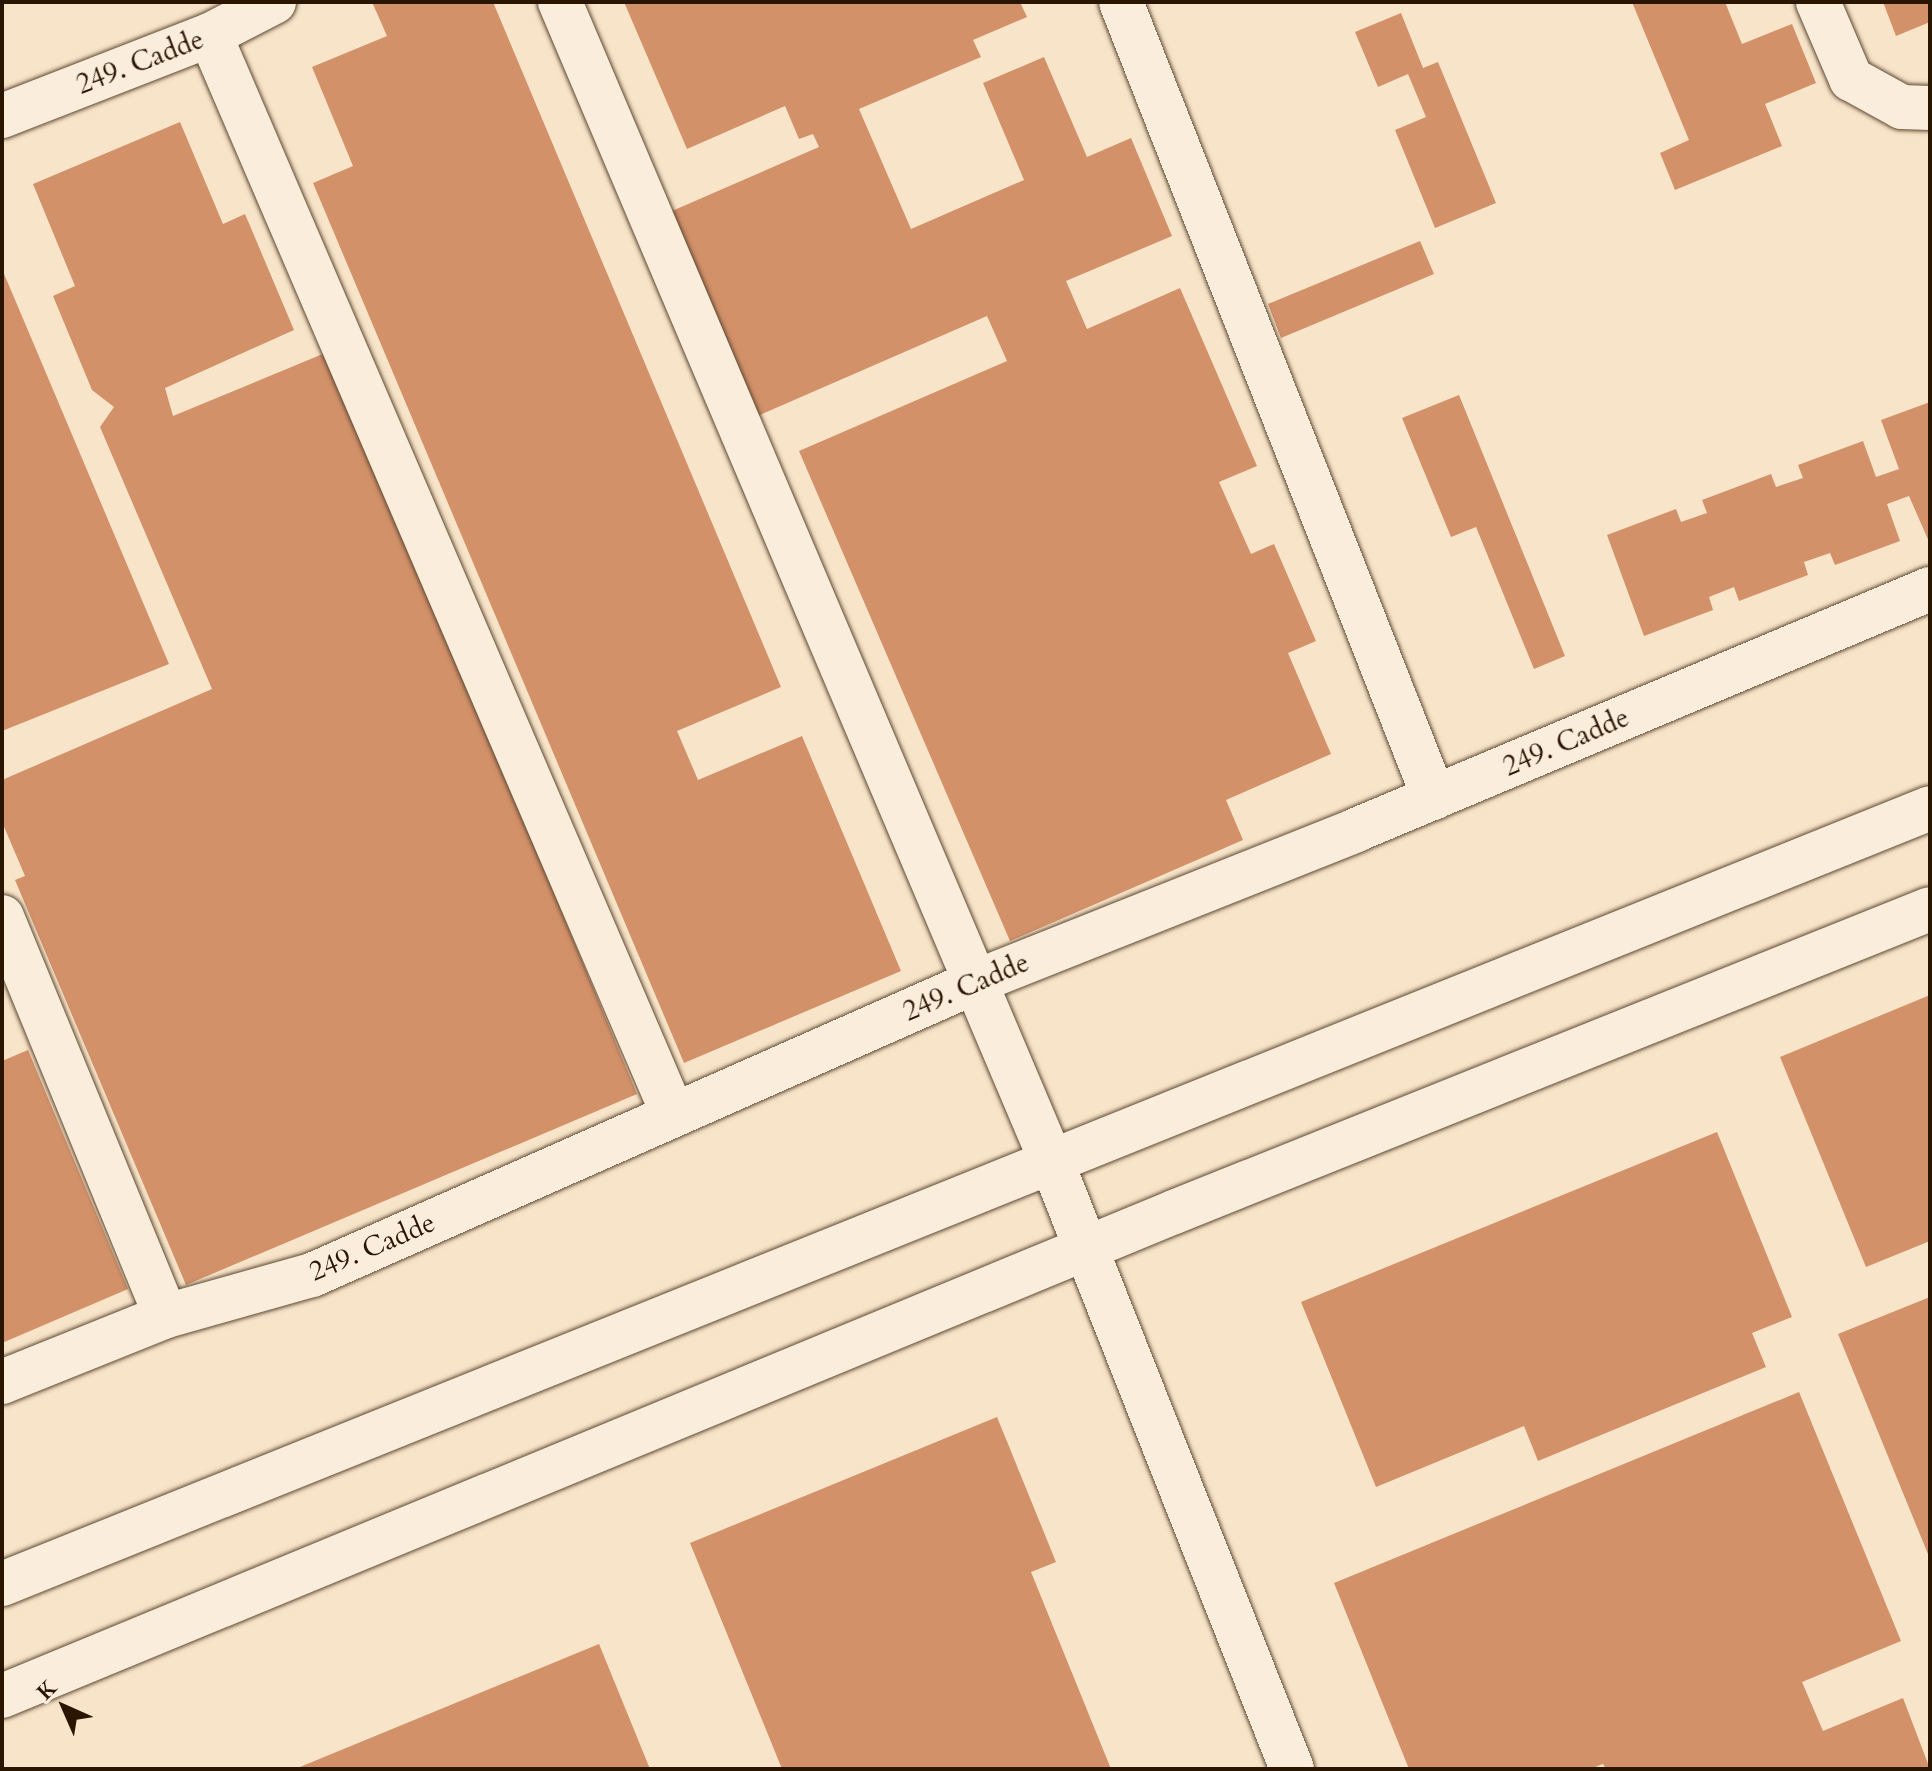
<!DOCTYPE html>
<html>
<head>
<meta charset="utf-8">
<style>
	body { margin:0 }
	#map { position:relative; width:1932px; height:1771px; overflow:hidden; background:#f8e4c8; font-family:Cardo,serif }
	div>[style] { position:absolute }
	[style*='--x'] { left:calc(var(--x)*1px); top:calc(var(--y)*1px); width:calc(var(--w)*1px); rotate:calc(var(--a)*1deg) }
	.building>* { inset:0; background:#d3916a }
	.roads { filter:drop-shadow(0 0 2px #5e4933) drop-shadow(0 0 2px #5e4933) }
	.minor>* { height:44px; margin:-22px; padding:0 22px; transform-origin:22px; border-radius:22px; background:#faeddb }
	span { translate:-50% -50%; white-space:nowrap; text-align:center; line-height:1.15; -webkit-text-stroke:8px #faeddb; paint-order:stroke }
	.street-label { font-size:28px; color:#2a1501 }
	.frame { position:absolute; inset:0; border:4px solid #2a1501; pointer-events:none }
	.north { position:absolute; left:24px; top:1667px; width:80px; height:80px; -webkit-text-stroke:6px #faeddb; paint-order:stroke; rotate:315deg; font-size:22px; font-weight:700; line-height:32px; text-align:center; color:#2a1501 }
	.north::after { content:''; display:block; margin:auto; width:28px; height:36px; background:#2a1501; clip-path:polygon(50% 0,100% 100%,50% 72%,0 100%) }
</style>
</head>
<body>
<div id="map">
	<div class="building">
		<div style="clip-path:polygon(372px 2px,493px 2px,781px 687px,677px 731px,698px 780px,802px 736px,901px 971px,684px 1063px,313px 183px,353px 166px,312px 67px,387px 36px)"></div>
		<div style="clip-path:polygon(624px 2px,1020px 2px,1027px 17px,973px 40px,981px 57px,859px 109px,911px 229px,1024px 180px,983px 83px,1044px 57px,1087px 157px,1131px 138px,1172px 236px,1066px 281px,1087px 329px,1180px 288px,1257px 466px,1219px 482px,1251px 554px,1274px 544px,1316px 641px,1288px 653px,1331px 754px,1226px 800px,1243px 840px,1010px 941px,799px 451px,1007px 361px,987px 316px,753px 418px,665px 214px,819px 147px,813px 134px,799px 139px,785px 106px,687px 149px)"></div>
		<div style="clip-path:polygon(1632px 2px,1725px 2px,1742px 44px,1792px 24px,1816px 83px,1765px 104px,1782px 146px,1675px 190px,1660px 153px,1689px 140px)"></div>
		<div style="clip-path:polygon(1883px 2px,1930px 2px,1930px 22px,1896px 36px)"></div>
		<div style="clip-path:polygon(1401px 13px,1423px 68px,1438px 62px,1496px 203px,1435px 228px,1395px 130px,1426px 117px,1408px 74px,1378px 87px,1355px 32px)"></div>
		<div style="clip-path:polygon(180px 122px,223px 224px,245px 214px,294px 330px,165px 388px,173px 416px,330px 351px,637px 1094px,186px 1285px,15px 880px,25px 876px,2px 822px,2px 780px,212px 689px,100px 427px,114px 407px,92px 390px,53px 296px,75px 286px,33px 184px)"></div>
		<div style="clip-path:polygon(1420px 241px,1434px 274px,1281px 338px,1268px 304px)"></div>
		<div style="clip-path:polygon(2px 269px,169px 664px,2px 731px)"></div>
		<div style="clip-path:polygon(1459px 395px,1565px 656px,1534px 669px,1476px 527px,1451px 537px,1402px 418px)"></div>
		<div style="clip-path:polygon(1930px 402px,1930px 544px,1909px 496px,1887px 504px,1900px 541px,1835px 565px,1830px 553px,1804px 562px,1808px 575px,1739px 601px,1734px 587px,1709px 597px,1713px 610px,1644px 636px,1607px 535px,1676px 509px,1681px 522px,1707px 513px,1702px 500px,1771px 474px,1776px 487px,1803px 478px,1798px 465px,1863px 441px,1876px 477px,1899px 469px,1881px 420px)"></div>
		<div style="clip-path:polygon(1930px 995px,1930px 1241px,1866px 1267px,1780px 1057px)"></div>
		<div style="clip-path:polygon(28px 1050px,128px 1289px,2px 1343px,2px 1061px)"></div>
		<div style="clip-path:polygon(1717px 1132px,1792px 1317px,1752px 1333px,1766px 1367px,1538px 1461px,1524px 1426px,1376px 1487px,1301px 1302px)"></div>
		<div style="clip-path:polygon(1930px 1297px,1930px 1559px,1838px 1334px)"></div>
		<div style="clip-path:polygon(1799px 1392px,1901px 1641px,1802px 1682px,1823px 1731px,1903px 1698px,1930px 1769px,1606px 1769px,1603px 1764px,1590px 1769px,1409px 1769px,1334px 1583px)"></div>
		<div style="clip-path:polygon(997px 1417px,1056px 1562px,1031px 1572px,1111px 1769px,782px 1769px,690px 1543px)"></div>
		<div style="clip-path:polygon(599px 1644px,650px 1769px,295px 1769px)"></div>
	</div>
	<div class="roads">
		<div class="minor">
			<div style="--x:560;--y:2;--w:1263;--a:67.03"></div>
			<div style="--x:1053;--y:1165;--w:650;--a:68.41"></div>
			<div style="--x:1121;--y:2;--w:855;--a:68.53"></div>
			<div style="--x:1818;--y:2;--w:84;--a:66.8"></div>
			<div style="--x:1851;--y:79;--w:58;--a:28.8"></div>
			<div style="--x:1902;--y:107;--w:28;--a:2"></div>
			<div style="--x:210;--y:35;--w:1174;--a:66.78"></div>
			<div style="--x:2;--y:116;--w:223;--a:-21.3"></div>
			<div style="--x:210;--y:35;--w:72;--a:-27.3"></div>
			<div style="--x:2;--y:917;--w:431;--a:67.7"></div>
			<div style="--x:2;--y:1382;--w:177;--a:-21.9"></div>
			<div style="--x:166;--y:1316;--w:152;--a:-15.7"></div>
			<div style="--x:312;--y:1275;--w:725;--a:-23.84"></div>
			<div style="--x:975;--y:982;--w:410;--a:-21.7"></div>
			<div style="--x:1356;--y:830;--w:623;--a:-22.78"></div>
			<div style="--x:2;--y:1584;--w:2078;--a:-21.92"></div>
			<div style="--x:2;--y:1696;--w:1268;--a:-22.44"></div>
			<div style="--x:1174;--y:1212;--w:814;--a:-21.84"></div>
		</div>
	</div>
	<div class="street-label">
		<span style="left:140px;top:62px;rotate:-21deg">249. Cadde</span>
		<span style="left:1566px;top:742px;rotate:-23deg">249. Cadde</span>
		<span style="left:966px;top:987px;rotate:-23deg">249. Cadde</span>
		<span style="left:372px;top:1247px;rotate:-23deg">249. Cadde</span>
	</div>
	<div class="frame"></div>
	<div class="north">K</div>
</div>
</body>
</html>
